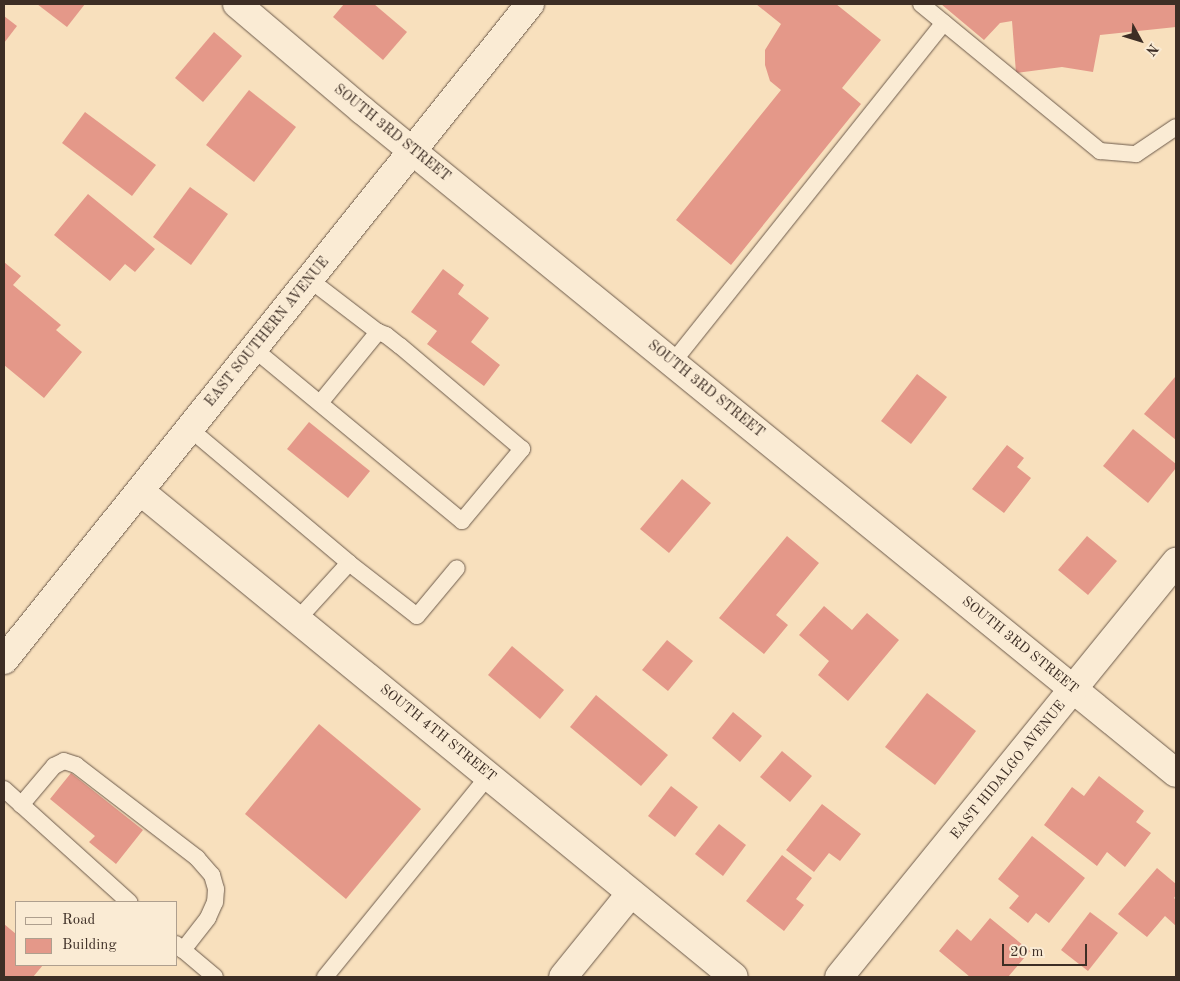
<!DOCTYPE html>
<html>
<head>
<meta charset="utf-8">
<style>
	body { margin:0 }
	#map { position:relative; width:1180px; height:981px; overflow:hidden; background:#f8e0bd; font-family:"Old Standard TT",serif }
	div>[style] { position:absolute }
	[style*='--x'] { left:calc(var(--x)*1px); top:calc(var(--y)*1px); width:calc(var(--w)*1px); rotate:calc(var(--a)*1deg) }
	.building>* { inset:0; background:#e49889 }
	.roads { filter:drop-shadow(0 0 1px #6c5a4b) drop-shadow(0 0 1px #6c5a4b) }
	.service>* { height:16px; margin:-8px; padding:0 8px; transform-origin:8px; border-radius:8px; background:#faebd4 }
	.minor>* { height:28px; margin:-14px; padding:0 14px; transform-origin:14px; border-radius:14px; background:#faebd4 }
	.secondary>* { height:28px; margin:-14px; padding:0 14px; transform-origin:14px; border-radius:14px; background:#faebd4 }
	span { translate:-50% -50%; white-space:nowrap; text-align:center; line-height:1.15; -webkit-text-stroke:4px #faebd4; paint-order:stroke }
	.street-label { font-size:14px; color:#3d2e25 }
	.frame { position:absolute; inset:0; border:5px solid #3d2e25; pointer-events:none }
	.legend { position:absolute; left:15px; top:901px; width:162px; height:65px; box-sizing:border-box; background:#faebd4; border:1px solid #ae9f8e; margin:0; padding:6px 9px; list-style:none; font-size:15px; color:#3d2e25 }
	.legend li { display:flex; align-items:center; gap:10px; height:25px }
	.legend b { width:25px; border:1px solid #ae9f8e }
	.north { position:absolute; left:1115px; top:15px; width:50px; height:50px; -webkit-text-stroke:4px #faebd4; paint-order:stroke; rotate:129deg; font-size:14px; font-weight:700; line-height:20px; text-align:center; color:#3d2e25 }
	.north::after { content:''; display:block; margin:auto; width:18px; height:22px; background:#3d2e25; clip-path:polygon(50% 0,100% 100%,50% 72%,0 100%) }
	.scale { position:absolute; left:1002px; top:944px; width:85px; height:22px; box-sizing:border-box; border:2px solid #3d2e25; border-top:0; padding-left:6px; font-size:15px; line-height:18px; white-space:nowrap; color:#3d2e25; -webkit-text-stroke:4px #faebd4; paint-order:stroke }
</style>
</head>
<body>
<div id="map">
	<div class="building">
		<div style="clip-path:polygon(37px 4px,85px 4px,67px 27px)"></div>
		<div style="clip-path:polygon(344px 4px,374px 4px,407px 32px,383px 60px,333px 17px)"></div>
		<div style="clip-path:polygon(756px 4px,836px 4px,881px 40px,842px 88px,861px 104px,731px 265px,676px 220px,781px 90px,770px 81px,765px 65px,765px 50px,781px 24px)"></div>
		<div style="clip-path:polygon(941px 4px,1176px 4px,1176px 27px,1100px 35px,1093px 72px,1062px 67px,1016px 73px,1012px 21px,1000px 23px,984px 40px)"></div>
		<div style="clip-path:polygon(4px 16px,17px 26px,4px 43px)"></div>
		<div style="clip-path:polygon(214px 32px,242px 56px,203px 102px,175px 78px)"></div>
		<div style="clip-path:polygon(249px 90px,296px 127px,254px 182px,206px 145px)"></div>
		<div style="clip-path:polygon(85px 112px,156px 165px,132px 196px,62px 143px)"></div>
		<div style="clip-path:polygon(190px 187px,228px 214px,191px 265px,153px 237px)"></div>
		<div style="clip-path:polygon(88px 194px,155px 249px,135px 272px,125px 264px,110px 281px,54px 235px)"></div>
		<div style="clip-path:polygon(4px 262px,21px 276px,13px 285px,61px 325px,56px 330px,82px 352px,44px 398px,4px 365px)"></div>
		<div style="clip-path:polygon(443px 269px,464px 285px,458px 294px,489px 318px,471px 342px,500px 365px,484px 386px,427px 344px,437px 331px,411px 312px)"></div>
		<div style="clip-path:polygon(917px 374px,947px 397px,911px 444px,881px 421px)"></div>
		<div style="clip-path:polygon(1175px 377px,1176px 378px,1176px 440px,1144px 414px)"></div>
		<div style="clip-path:polygon(309px 422px,370px 471px,348px 498px,287px 449px)"></div>
		<div style="clip-path:polygon(1133px 429px,1176px 464px,1176px 468px,1148px 503px,1103px 466px)"></div>
		<div style="clip-path:polygon(1007px 445px,1024px 458px,1017px 467px,1031px 478px,1004px 513px,972px 489px)"></div>
		<div style="clip-path:polygon(682px 479px,711px 503px,669px 553px,640px 529px)"></div>
		<div style="clip-path:polygon(787px 536px,819px 563px,776px 615px,788px 625px,764px 654px,719px 618px)"></div>
		<div style="clip-path:polygon(1087px 536px,1117px 561px,1088px 595px,1058px 570px)"></div>
		<div style="clip-path:polygon(824px 606px,852px 630px,867px 613px,899px 640px,848px 701px,818px 675px,829px 661px,799px 635px)"></div>
		<div style="clip-path:polygon(667px 640px,693px 661px,668px 691px,642px 670px)"></div>
		<div style="clip-path:polygon(512px 646px,564px 690px,540px 719px,488px 675px)"></div>
		<div style="clip-path:polygon(927px 693px,976px 731px,935px 785px,885px 747px)"></div>
		<div style="clip-path:polygon(596px 695px,668px 755px,641px 786px,570px 727px)"></div>
		<div style="clip-path:polygon(733px 712px,762px 736px,740px 762px,712px 738px)"></div>
		<div style="clip-path:polygon(319px 724px,421px 809px,346px 899px,245px 814px)"></div>
		<div style="clip-path:polygon(782px 751px,812px 776px,790px 802px,760px 777px)"></div>
		<div style="clip-path:polygon(71px 773px,143px 830px,116px 864px,89px 842px,95px 836px,50px 799px)"></div>
		<div style="clip-path:polygon(1099px 776px,1144px 811px,1136px 822px,1151px 833px,1125px 867px,1107px 852px,1097px 866px,1044px 825px,1072px 787px,1084px 796px)"></div>
		<div style="clip-path:polygon(671px 786px,698px 807px,675px 837px,648px 816px)"></div>
		<div style="clip-path:polygon(822px 804px,861px 834px,840px 861px,829px 853px,814px 872px,786px 850px)"></div>
		<div style="clip-path:polygon(719px 824px,746px 845px,723px 876px,695px 854px)"></div>
		<div style="clip-path:polygon(1032px 836px,1085px 878px,1049px 923px,1036px 913px,1028px 923px,1009px 908px,1019px 896px,998px 879px)"></div>
		<div style="clip-path:polygon(782px 855px,812px 878px,796px 899px,804px 905px,784px 931px,746px 901px)"></div>
		<div style="clip-path:polygon(1157px 868px,1176px 884px,1176px 895px,1174px 898px,1176px 900px,1176px 926px,1165px 916px,1147px 937px,1118px 914px)"></div>
		<div style="clip-path:polygon(1090px 912px,1118px 933px,1088px 971px,1061px 950px)"></div>
		<div style="clip-path:polygon(990px 918px,1030px 951px,1008px 977px,970px 977px,939px 951px,957px 929px,971px 941px)"></div>
		<div style="clip-path:polygon(4px 924px,16px 934px,16px 965px,43px 965px,33px 977px,4px 977px)"></div>
	</div>
	<div class="roads">
		<div class="service">
			<div style="--x:921;--y:4;--w:232;--a:39.4"></div>
			<div style="--x:1100;--y:151;--w:36;--a:5"></div>
			<div style="--x:1136;--y:154;--w:48;--a:-34"></div>
			<div style="--x:254;--y:349;--w:270;--a:39.6"></div>
			<div style="--x:462;--y:521;--w:94;--a:-50.2"></div>
			<div style="--x:522;--y:449;--w:160;--a:-139.8"></div>
			<div style="--x:400;--y:346;--w:18;--a:-142"></div>
			<div style="--x:386;--y:335;--w:9;--a:-159"></div>
			<div style="--x:378;--y:332;--w:87;--a:-142.5"></div>
			<div style="--x:673;--y:362;--w:434;--a:-51.4"></div>
			<div style="--x:320;--y:403;--w:92;--a:-50.8"></div>
			<div style="--x:190;--y:429;--w:208;--a:40.1"></div>
			<div style="--x:349;--y:563;--w:76;--a:132.3"></div>
			<div style="--x:349;--y:563;--w:86;--a:37.9"></div>
			<div style="--x:417;--y:616;--w:62;--a:-50.2"></div>
			<div style="--x:4;--y:789;--w:169;--a:42.1"></div>
			<div style="--x:21;--y:805;--w:51;--a:-49.8"></div>
			<div style="--x:54;--y:766;--w:11;--a:-27"></div>
			<div style="--x:64;--y:761;--w:13;--a:18"></div>
			<div style="--x:76;--y:765;--w:153;--a:37.5"></div>
			<div style="--x:197;--y:858;--w:23;--a:49"></div>
			<div style="--x:212;--y:875;--w:15;--a:74"></div>
			<div style="--x:216;--y:889;--w:13;--a:94"></div>
			<div style="--x:215;--y:902;--w:17;--a:114"></div>
			<div style="--x:208;--y:918;--w:41;--a:128"></div>
			<div style="--x:176;--y:944;--w:51;--a:40.2"></div>
			<div style="--x:325;--y:977;--w:260;--a:-50.9"></div>
		</div>
		<div class="minor">
			<div style="--x:237;--y:4;--w:164;--a:40.3"></div>
			<div style="--x:362;--y:110;--w:1050;--a:39.16"></div>
			<div style="--x:140;--y:491;--w:767;--a:39.29"></div>
			<div style="--x:563;--y:977;--w:108;--a:-51"></div>
			<div style="--x:839;--y:977;--w:535;--a:-50.92"></div>
		</div>
		<div class="secondary">
			<div style="--x:4;--y:660;--w:841;--a:-51.28"></div>
		</div>
	</div>
	<div class="street-label">
		<span style="left:392px;top:133px;rotate:39deg">SOUTH 3RD STREET</span>
		<span style="left:267px;top:332px;rotate:-51deg">EAST SOUTHERN AVENUE</span>
		<span style="left:706px;top:389px;rotate:39deg">SOUTH 3RD STREET</span>
		<span style="left:1020px;top:645px;rotate:39deg">SOUTH 3RD STREET</span>
		<span style="left:438px;top:733px;rotate:39deg">SOUTH 4TH STREET</span>
		<span style="left:1008px;top:770px;rotate:-51deg">EAST HIDALGO AVENUE</span>
	</div>
	<div class="frame"></div>
	<ul class="legend">
	<li><b style="height:6px;background:#faebd4"></b>Road</li>
	<li><b style="height:14px;background:#e49889"></b>Building</li>
	</ul>
	<div class="north">N</div>
	<div class="scale">20 m</div>
</div>
</body>
</html>
